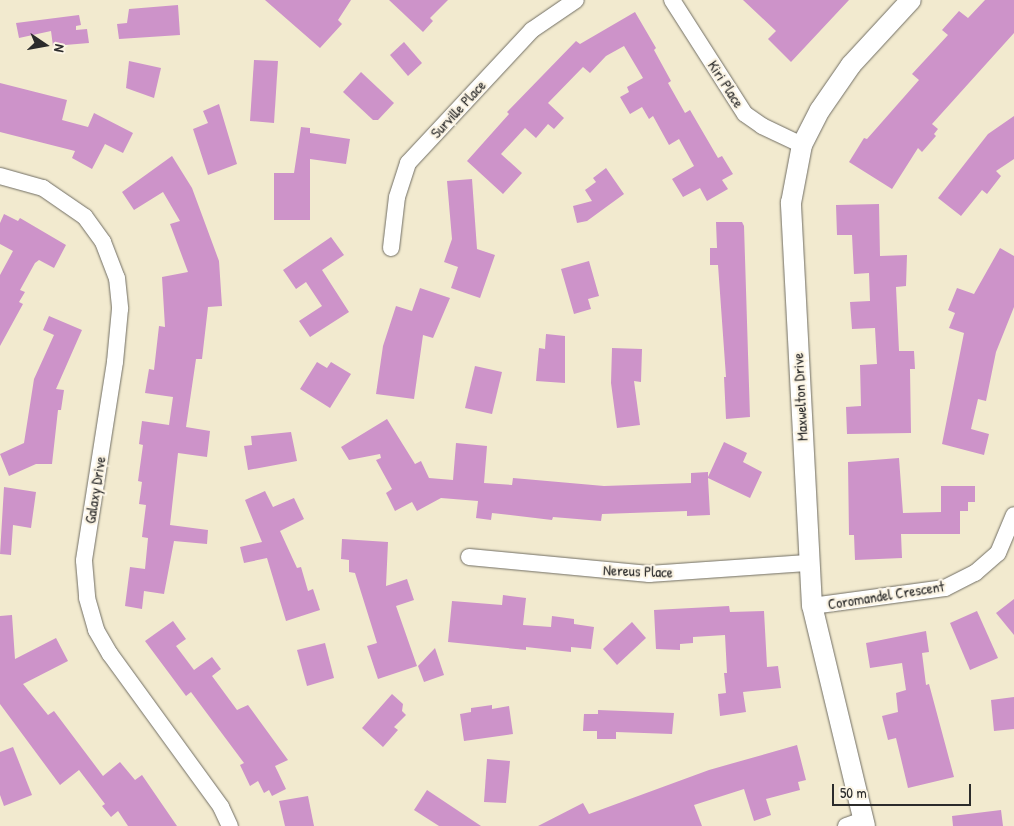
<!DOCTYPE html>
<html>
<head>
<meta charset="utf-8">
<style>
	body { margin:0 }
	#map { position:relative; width:1014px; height:826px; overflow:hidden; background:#f2eacf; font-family:"Patrick Hand",sans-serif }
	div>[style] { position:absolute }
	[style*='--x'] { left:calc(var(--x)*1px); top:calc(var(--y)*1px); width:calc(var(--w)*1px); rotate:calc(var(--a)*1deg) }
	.building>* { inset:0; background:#cd93c9 }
	.roads { filter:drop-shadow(0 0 1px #716e64) drop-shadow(0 0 1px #716e64) }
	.minor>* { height:16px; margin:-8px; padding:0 8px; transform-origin:8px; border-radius:8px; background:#fff }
	.tertiary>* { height:20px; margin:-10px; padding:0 10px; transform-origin:10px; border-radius:10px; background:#fff }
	span { translate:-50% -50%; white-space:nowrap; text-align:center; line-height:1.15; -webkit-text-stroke:4.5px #fcf5e5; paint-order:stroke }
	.street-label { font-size:15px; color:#2b2b2b }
	.north { position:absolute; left:20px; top:20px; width:50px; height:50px; -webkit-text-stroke:4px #fcf5e5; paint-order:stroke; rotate:102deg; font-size:14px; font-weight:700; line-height:20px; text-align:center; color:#2b2b2b }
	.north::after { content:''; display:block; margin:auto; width:18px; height:22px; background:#2b2b2b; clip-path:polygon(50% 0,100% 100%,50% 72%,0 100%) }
	.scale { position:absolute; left:832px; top:784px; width:139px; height:22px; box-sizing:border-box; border:2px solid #2b2b2b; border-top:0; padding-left:6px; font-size:15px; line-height:18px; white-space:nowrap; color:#2b2b2b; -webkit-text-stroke:4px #fcf5e5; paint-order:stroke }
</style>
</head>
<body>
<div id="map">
	<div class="building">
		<div style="clip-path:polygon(265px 0,351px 0,338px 20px,342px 24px,320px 48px)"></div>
		<div style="clip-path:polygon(389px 0,448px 0,430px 18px,433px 21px,423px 32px)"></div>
		<div style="clip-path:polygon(743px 0,849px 0,791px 62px,768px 39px,776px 31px)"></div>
		<div style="clip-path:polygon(985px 0,1014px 0,1014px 33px,932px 124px,938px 129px,934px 134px,936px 136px,922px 152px,918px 148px,892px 189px,849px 162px,864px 138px,867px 139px,919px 80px,912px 74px,948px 35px,942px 30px,959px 11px,968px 18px)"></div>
		<div style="clip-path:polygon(178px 5px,180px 35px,119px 39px,117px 24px,127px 23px,129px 9px)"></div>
		<div style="clip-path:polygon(635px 12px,656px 48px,654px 50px,671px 81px,668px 83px,685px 113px,690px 110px,718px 158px,722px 156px,733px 174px,722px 180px,728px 189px,707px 201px,700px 188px,683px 197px,672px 179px,694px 166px,679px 139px,669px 145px,653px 116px,649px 119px,642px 107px,630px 114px,620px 97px,629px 92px,627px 87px,643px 78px,624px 46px,606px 56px,590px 73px,583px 67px,548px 103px,564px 118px,554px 129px,548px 124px,536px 138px,525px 128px,501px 154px,522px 173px,503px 194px,467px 161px,509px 114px,507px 112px,576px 41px,580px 44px)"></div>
		<div style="clip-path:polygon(79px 15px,81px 25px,76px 26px,76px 30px,87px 29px,89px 43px,53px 46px,51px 31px,19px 38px,16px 23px)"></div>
		<div style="clip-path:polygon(404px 42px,422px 63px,408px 76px,390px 55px)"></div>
		<div style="clip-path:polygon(254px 60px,278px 61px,274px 123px,250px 121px)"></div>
		<div style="clip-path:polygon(129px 61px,161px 68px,154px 98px,126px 88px)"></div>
		<div style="clip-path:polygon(361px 72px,394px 103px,378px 120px,373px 120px,343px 92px)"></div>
		<div style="clip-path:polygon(0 83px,67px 100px,62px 120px,88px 127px,94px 113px,133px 133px,123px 153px,105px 144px,92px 169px,72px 158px,75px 151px,0 132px)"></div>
		<div style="clip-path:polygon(219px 104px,237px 164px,208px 175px,193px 129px,208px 123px,203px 111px)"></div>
		<div style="clip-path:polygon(1014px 116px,1014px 159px,996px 171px,1001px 176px,987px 194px,982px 190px,961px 216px,938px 198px,988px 134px)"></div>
		<div style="clip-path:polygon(301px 127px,310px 128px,310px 133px,350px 139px,346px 164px,310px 159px,310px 220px,274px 220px,274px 173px,294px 173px)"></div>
		<div style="clip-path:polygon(172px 156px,192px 188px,219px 261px,222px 306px,208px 307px,202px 359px,196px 359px,186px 427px,210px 431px,207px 457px,178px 453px,170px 525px,208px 530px,207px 544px,174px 541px,164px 594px,144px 591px,142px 609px,125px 606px,130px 567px,145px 569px,148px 538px,142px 537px,146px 505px,139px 504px,142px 482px,138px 481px,143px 445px,139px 444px,142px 421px,169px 425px,173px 397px,145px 393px,149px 369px,154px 370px,159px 326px,165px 327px,162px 277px,188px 272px,170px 224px,180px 221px,163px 192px,134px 210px,122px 192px)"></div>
		<div style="clip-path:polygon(606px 168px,624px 194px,587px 221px,577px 223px,573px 206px,592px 201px,585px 190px,596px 182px,593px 178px)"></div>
		<div style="clip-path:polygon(472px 179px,477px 249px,495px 255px,480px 298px,451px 288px,458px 267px,444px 262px,452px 239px,447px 181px)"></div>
		<div style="clip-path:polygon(879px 204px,880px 256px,907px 255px,906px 286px,896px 287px,899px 351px,914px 351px,915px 369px,910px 369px,911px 433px,847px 434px,846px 407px,861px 406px,860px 365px,877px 364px,875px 328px,852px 329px,850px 302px,870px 301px,869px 273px,854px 274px,852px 235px,837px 235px,836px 205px)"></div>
		<div style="clip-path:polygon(4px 214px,18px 221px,20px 218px,66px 245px,54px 268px,39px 260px,35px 263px,20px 290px,25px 292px,19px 302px,23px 304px,0 346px,0 275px,13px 251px,0 244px,0 223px)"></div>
		<div style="clip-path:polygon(716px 222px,742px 222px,744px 226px,750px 417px,726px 419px,724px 377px,726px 377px,718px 265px,710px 265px,710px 248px,717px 248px)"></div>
		<div style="clip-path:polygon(331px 237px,344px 255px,322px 270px,349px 312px,310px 337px,299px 321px,322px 306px,306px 282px,296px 289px,283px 270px)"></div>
		<div style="clip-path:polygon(1000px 248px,1014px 256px,1014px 307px,996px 352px,986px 401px,978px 399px,971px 429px,989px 434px,984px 455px,942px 444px,964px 333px,949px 328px,955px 313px,948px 310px,957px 288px,974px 294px)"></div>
		<div style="clip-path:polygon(589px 261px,599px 296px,588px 299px,591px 309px,574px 314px,561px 269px)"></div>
		<div style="clip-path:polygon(420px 288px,450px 298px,433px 338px,423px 335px,414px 399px,376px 394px,383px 346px,396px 306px,412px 311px)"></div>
		<div style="clip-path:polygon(49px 316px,82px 330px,56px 389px,64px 390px,61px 410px,58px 410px,52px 464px,36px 464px,9px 476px,0 454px,24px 443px,34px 379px,54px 335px,43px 330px)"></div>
		<div style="clip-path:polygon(546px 334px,565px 336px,565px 383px,536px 381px,539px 348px,545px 349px)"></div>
		<div style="clip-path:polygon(612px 348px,642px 349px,641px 382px,634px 381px,640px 425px,617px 428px,611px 383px)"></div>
		<div style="clip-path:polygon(317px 362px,327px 368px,331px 362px,351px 374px,330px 408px,300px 389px)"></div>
		<div style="clip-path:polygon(475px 366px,502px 372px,492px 414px,465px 408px)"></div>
		<div style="clip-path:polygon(387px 419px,415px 464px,421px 461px,429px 478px,453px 480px,456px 443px,487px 446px,484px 483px,512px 485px,513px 478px,604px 486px,691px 483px,691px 473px,708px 472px,708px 477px,724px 442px,747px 453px,743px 462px,762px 472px,750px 498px,708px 478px,710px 515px,687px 516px,687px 511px,602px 514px,601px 521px,553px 517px,552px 520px,492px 513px,491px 520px,476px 518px,478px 501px,441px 498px,417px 511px,412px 502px,395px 511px,386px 493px,392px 489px,376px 460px,381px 458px,380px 454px,349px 460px,341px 447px)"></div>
		<div style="clip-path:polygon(291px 432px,297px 461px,248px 470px,244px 446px,252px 445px,251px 436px)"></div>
		<div style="clip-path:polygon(899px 458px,903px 513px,941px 512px,941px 486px,975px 486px,975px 502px,968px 502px,968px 511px,960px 511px,960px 534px,901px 534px,902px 558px,855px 560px,854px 535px,849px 535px,848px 462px)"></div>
		<div style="clip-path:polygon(4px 487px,36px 492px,31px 528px,13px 525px,11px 555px,0 554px)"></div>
		<div style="clip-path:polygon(265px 491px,273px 507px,294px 498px,304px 519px,280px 531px,297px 568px,301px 567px,308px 591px,313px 589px,320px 610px,286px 621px,267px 558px,244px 563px,240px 547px,262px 542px,245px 500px)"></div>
		<div style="clip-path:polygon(342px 539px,388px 542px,386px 586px,407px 579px,414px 600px,396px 606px,417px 666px,378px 679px,367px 646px,377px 643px,355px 573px,349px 572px,349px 560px,341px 559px)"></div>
		<div style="clip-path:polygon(503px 595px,526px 598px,523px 625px,551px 627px,552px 616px,574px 619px,574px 624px,594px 627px,591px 649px,571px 647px,571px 652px,526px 647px,526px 650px,448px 642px,452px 601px,502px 605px)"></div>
		<div style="clip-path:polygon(1014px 599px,1014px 635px,996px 613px)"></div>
		<div style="clip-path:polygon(729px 606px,730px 612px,764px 611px,767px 667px,778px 666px,781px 688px,743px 692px,746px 712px,720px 716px,718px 694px,726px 693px,724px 673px,727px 673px,725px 635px,693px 637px,693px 643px,680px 644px,680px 650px,656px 649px,654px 610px)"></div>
		<div style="clip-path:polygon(977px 611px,998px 658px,970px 670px,950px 623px)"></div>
		<div style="clip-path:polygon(12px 615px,15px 659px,56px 638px,68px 661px,23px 684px,48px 715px,54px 711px,103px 776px,120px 762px,135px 780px,142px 775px,177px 826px,128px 826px,118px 811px,111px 817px,102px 806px,105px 804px,79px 770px,60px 785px,0 704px,0 616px)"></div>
		<div style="clip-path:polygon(173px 621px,186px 639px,176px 646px,194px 670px,212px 657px,221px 669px,212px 676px,237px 710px,248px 705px,288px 760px,275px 766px,286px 789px,272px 796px,269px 790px,264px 793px,258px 781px,250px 786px,240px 765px,244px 763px,191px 692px,186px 696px,145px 641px)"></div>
		<div style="clip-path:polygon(632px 622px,646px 638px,617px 665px,603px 649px)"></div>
		<div style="clip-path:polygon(926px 631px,929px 652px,922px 653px,926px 685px,929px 684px,954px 777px,908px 788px,896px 738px,888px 740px,882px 716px,898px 712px,896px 693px,906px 690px,902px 663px,870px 668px,866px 643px)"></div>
		<div style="clip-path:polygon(325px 643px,334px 678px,307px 686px,297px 650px)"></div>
		<div style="clip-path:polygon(435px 648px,444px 675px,424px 682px,418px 666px)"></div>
		<div style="clip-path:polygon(392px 694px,403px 704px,402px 711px,406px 715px,394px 727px,398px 730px,383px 747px,362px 728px)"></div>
		<div style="clip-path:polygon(1014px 697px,1014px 729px,994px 731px,991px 700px)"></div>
		<div style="clip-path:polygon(492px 705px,492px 709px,509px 706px,513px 734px,464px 741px,460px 714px,471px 712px,471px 708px)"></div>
		<div style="clip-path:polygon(598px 710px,674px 713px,672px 734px,616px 732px,616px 739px,597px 739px,597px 731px,583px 731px,584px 714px,598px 714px)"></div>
		<div style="clip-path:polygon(797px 745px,806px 780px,798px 782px,800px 790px,766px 799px,771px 815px,754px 821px,744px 789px,694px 805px,702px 826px,538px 826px,583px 803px,589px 814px,709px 770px)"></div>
		<div style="clip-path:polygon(13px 747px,32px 795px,4px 806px,0 795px,0 752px)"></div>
		<div style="clip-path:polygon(487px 759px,510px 761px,506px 803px,484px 802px)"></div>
		<div style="clip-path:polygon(427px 790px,481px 826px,439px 826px,414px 810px)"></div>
		<div style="clip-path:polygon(308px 796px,314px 826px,285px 826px,279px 801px)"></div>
		<div style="clip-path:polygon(1001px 810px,1003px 826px,953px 826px,952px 816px)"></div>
	</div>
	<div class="roads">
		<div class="minor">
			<div style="--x:672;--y:0;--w:135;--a:57.4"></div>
			<div style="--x:745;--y:114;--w:21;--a:35"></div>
			<div style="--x:762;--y:126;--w:44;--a:25.4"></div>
			<div style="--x:0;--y:176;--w:45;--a:15.6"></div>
			<div style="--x:43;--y:188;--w:51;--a:34.6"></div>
			<div style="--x:85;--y:217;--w:31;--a:54"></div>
			<div style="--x:103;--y:242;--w:39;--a:69"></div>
			<div style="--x:117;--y:278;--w:31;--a:84"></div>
			<div style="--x:120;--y:309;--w:53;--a:95.4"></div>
			<div style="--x:115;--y:362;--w:201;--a:98.9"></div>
			<div style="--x:84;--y:561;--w:37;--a:85"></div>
			<div style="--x:87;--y:598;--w:33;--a:74"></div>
			<div style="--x:96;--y:630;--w:28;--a:60"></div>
			<div style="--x:110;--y:654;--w:189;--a:54"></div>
			<div style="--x:221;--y:807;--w:21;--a:65"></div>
			<div style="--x:391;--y:248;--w:51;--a:-83.3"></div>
			<div style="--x:397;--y:197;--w:36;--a:-72"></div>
			<div style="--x:408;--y:163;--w:182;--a:-47"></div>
			<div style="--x:532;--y:30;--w:53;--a:-34.3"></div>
			<div style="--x:469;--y:557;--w:181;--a:5.4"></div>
			<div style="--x:649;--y:574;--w:158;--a:-4"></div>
			<div style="--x:812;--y:606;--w:134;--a:-7.7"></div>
			<div style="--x:945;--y:588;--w:34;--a:-27"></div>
			<div style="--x:975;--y:573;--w:30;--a:-41"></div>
			<div style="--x:998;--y:553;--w:41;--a:-67.2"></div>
			<div style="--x:846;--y:826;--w:18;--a:-19"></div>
		</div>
		<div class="tertiary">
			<div style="--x:865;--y:826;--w:226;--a:-103.5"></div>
			<div style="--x:812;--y:606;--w:404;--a:-93"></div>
			<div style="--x:791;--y:203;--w:59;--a:-79.3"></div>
			<div style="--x:802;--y:145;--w:39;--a:-63"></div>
			<div style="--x:820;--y:110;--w:55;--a:-55.4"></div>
			<div style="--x:851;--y:65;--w:88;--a:-47.3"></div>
		</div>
	</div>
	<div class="street-label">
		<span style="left:726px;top:84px;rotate:57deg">Kiri Place</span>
		<span style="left:458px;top:109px;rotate:-47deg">Surville Place</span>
		<span style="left:800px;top:397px;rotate:-93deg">Maxwelton Drive</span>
		<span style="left:95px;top:490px;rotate:-81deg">Galaxy Drive</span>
		<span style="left:638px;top:571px;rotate:2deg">Nereus Place</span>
		<span style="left:886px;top:595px;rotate:-9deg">Coromandel Crescent</span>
	</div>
	<div class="north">N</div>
	<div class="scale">50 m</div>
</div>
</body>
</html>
